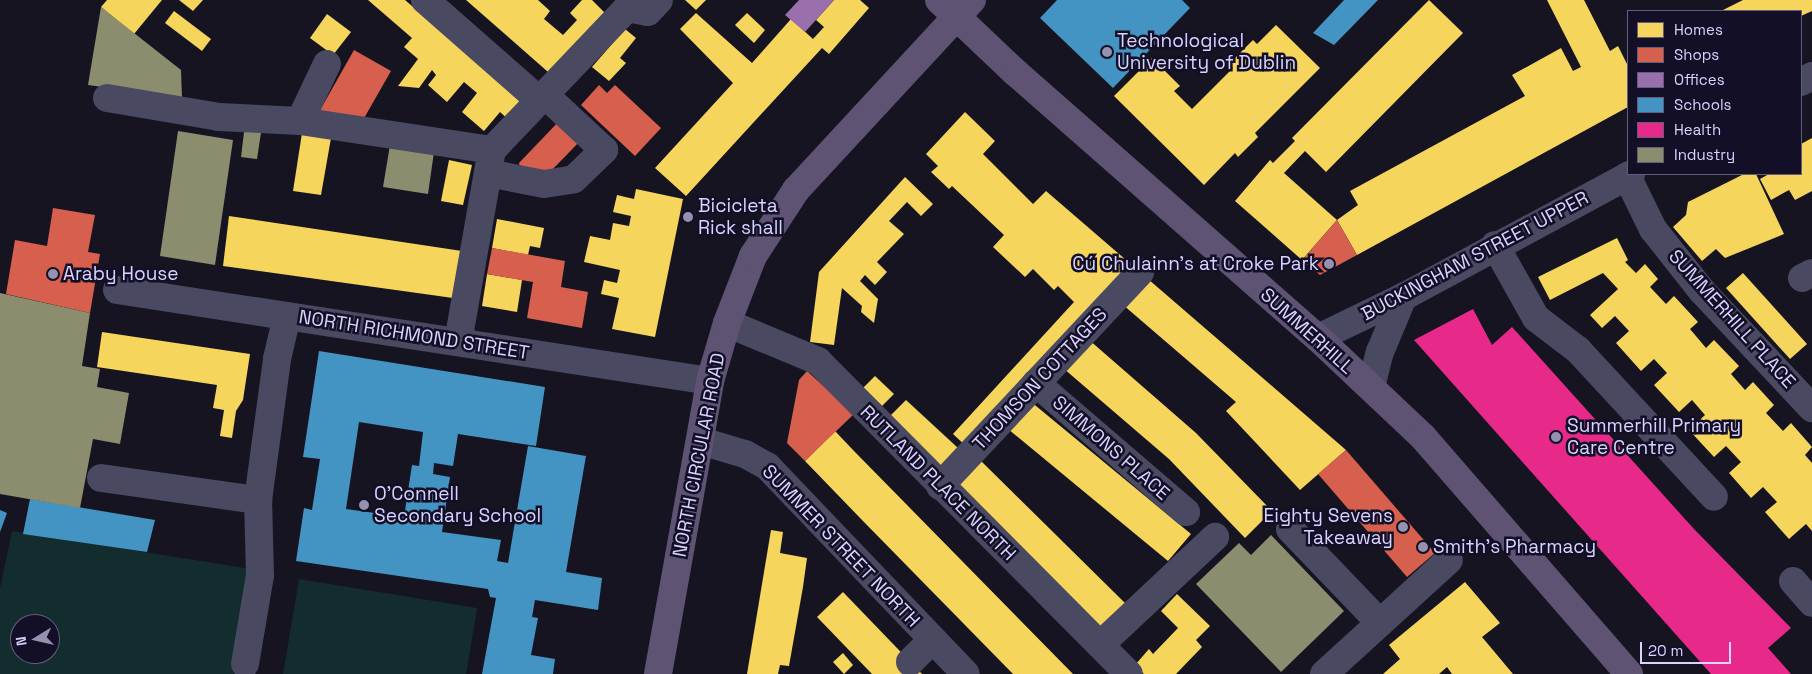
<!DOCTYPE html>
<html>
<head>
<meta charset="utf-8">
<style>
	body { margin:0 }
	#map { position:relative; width:1812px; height:674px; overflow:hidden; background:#161421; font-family:"Space Grotesk",sans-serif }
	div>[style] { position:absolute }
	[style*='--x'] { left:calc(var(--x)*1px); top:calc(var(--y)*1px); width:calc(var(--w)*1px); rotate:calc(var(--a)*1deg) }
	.green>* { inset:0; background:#132c2d }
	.homes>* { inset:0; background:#f6d55c }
	.shops>* { inset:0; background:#d6604d }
	.offices>* { inset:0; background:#9970ab }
	.schools>* { inset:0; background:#4393c3 }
	.health>* { inset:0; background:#e7298a }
	.industry>* { inset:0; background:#8c8c6e }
	.minor>* { height:28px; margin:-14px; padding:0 14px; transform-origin:14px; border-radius:14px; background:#4a4962 }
	.major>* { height:28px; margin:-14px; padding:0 14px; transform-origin:14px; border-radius:14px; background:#5e5373 }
	.dots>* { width:14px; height:14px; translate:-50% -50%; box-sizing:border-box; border:2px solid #130f26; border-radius:50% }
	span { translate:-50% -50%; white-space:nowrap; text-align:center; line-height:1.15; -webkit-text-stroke:5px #130f26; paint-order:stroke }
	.poi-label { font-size:19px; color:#d9d4ff }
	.left { translate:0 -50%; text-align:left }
	.right { translate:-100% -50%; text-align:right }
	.street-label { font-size:19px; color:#d9d4ff }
	.legend { position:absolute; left:1627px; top:10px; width:175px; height:165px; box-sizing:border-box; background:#130f26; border:1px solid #625e7d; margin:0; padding:6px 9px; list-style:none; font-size:15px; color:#d9d4ff }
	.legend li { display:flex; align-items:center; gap:10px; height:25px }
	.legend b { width:25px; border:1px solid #625e7d }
	.north { position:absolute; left:10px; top:614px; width:50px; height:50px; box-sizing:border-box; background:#130f26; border:1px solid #625e7d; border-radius:50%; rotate:261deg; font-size:14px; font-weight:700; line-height:20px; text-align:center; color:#d9d4ff }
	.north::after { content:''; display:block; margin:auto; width:18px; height:22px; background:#9591b1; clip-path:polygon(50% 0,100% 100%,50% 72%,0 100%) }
	.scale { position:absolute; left:1640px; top:642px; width:91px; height:22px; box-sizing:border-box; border:2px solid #d9d4ff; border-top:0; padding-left:6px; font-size:15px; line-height:18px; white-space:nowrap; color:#d9d4ff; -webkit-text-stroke:4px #130f26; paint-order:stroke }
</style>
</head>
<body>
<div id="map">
	<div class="green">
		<div style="clip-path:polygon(evenodd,12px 531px,251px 569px,233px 674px,0 674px,0 588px,12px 531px,20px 624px,50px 624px,50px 654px,20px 654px,20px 624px)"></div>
		<div style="clip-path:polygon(299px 579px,477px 608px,466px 674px,283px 674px)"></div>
	</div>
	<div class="homes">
		<div style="clip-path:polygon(107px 0,162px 0,134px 34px,101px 7px)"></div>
		<div style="clip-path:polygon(179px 0,203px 0,193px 11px)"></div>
		<div style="clip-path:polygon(368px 0,405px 0,525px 103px,510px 121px,500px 112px,484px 131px,462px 112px,477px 93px,464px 82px,447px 102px,428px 85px,436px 75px,432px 70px,419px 88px,398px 86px,418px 59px,404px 47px,412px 38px)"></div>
		<div style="clip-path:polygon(466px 0,538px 0,550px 11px,544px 19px,563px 35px,577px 20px,570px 13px,582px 0,592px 0,611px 19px,556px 79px)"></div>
		<div style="clip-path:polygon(685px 0,706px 0,696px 10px)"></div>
		<div style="clip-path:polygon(834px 0,860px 0,869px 8px,829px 54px,822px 48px,686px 196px,655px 168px,733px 83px,680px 29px,696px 13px,752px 63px,791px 19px,813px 39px,824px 27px,816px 20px)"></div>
		<div style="clip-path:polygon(1429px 0,1463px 33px,1326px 172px,1305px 151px,1284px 173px,1337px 220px,1302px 260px,1235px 201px,1270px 160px,1273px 163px,1295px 141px,1292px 138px)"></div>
		<div style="clip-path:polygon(1547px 0,1584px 0,1610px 51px,1618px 46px,1628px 66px,1628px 107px,1357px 255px,1337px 220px,1358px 205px,1350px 191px,1525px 96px,1512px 75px,1561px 48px,1573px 71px,1581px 67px)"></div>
		<div style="clip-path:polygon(1743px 0,1812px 0,1812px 11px,1801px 16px,1801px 11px,1721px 11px)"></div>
		<div style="clip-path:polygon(174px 11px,211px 39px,202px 51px,165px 23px)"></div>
		<div style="clip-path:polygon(747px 13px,765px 30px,754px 43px,735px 25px)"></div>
		<div style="clip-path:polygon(327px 14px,351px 32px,333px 55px,310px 38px)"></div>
		<div style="clip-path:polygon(1276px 25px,1320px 68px,1255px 133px,1258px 137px,1238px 157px,1235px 153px,1204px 185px,1114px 96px,1152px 58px,1180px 86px,1174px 91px,1192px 109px,1233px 68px,1229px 64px,1253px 40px,1257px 44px)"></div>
		<div style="clip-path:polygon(625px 29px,636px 38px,620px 58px,626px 63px,609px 81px,592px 67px)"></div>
		<div style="clip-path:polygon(965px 112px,995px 141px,983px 154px,1033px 204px,1046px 191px,1133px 266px,968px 448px,953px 434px,1074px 302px,1058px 286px,1054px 290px,1033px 269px,1025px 277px,993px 247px,1004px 235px,952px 186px,949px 189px,931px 172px,938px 166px,926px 154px)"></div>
		<div style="clip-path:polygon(302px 133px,331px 138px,321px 195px,293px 191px)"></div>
		<div style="clip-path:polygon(1812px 138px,1812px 191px,1795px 200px,1789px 190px,1771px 200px,1760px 179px,1769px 174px,1801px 174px,1801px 144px)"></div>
		<div style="clip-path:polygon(449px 160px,472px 165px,463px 205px,441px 201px)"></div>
		<div style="clip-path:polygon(1744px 174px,1756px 174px,1784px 234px,1725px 258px,1716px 249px,1702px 261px,1673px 227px,1686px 215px,1688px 202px)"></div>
		<div style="clip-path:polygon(905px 177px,933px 204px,921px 216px,907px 202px,889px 221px,904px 234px,877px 262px,887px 272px,875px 285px,865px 275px,860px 281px,878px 299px,874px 323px,861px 312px,862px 306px,842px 288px,834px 345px,810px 342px,819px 272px)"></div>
		<div style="clip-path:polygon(636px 189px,683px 199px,655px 337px,612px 329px,619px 298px,601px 294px,604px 280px,617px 283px,620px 270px,584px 262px,590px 236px,610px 240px,613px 223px,629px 226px,631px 216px,613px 212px,617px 195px,634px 199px)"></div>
		<div style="clip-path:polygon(229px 216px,462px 251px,453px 298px,223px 266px)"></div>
		<div style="clip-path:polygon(497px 219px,544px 228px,540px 248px,530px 246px,528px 255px,492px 248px)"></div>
		<div style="clip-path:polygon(1617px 238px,1628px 260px,1625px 262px,1636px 273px,1645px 264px,1658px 279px,1650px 287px,1666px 304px,1674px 296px,1698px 322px,1690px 329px,1706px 348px,1714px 340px,1739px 366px,1731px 374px,1745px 390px,1753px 382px,1774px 405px,1766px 413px,1783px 431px,1791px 423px,1812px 447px,1805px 455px,1812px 463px,1812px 531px,1806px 524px,1789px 539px,1765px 512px,1777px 502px,1763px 487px,1751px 498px,1729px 473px,1741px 462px,1726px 446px,1714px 457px,1689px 430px,1705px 415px,1692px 400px,1679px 412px,1654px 385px,1667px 373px,1654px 359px,1641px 371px,1616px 343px,1629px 331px,1615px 316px,1602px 328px,1590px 315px,1618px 289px,1603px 273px,1550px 300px,1538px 277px)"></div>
		<div style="clip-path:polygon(1743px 273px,1807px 344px,1790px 359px,1726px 288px)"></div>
		<div style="clip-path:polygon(487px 274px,522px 280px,517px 312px,482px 306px)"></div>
		<div style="clip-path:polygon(1148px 279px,1346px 450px,1300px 490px,1226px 411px,1236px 402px,1122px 304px)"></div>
		<div style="clip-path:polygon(102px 332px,250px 354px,243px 400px,236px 411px,232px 438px,220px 436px,224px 410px,213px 408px,217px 385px,97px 367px)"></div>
		<div style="clip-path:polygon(1088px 339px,1196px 433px,1272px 511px,1245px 538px,1169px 459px,1063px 368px)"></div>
		<div style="clip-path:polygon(875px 376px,894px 394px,882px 406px,863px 388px)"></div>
		<div style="clip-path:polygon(906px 400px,958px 448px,940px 468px,887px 419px)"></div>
		<div style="clip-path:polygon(1030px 401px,1191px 534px,1168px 561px,1008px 429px)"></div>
		<div style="clip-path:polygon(835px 431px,854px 451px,1073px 674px,1013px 674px,863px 521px,805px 461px)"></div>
		<div style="clip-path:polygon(978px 458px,1126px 604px,1101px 630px,953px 484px)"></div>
		<div style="clip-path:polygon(771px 530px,783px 532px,780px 553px,807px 558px,803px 587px,789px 666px,780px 665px,778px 674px,747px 674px)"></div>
		<div style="clip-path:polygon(1465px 582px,1500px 623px,1482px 637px,1513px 674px,1452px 674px,1447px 667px,1439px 674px,1383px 674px,1400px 659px,1389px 645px)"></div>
		<div style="clip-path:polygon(843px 592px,922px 674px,872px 674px,817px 617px)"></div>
		<div style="clip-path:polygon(1177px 594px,1210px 626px,1196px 640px,1202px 647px,1176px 674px,1144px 674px,1135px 665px,1149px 649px,1153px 654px,1178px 628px,1161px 611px)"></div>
		<div style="clip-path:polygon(843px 653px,853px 665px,844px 674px,833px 662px)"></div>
	</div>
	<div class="shops">
		<div style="clip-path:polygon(354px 50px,391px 71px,359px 127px,315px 119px)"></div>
		<div style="clip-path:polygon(599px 85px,607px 93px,615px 85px,661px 128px,635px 156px,581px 105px)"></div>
		<div style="clip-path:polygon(562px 118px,583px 138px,549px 173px,520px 169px,519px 163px)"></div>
		<div style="clip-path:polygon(53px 208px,95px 215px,88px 252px,100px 254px,90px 313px,6px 294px,15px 240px,47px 246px)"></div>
		<div style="clip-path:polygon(1337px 220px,1357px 255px,1320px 275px,1302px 260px)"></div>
		<div style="clip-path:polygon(492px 248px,565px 261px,561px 287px,588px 292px,582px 328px,527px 318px,533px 282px,487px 274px)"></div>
		<div style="clip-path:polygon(807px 371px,854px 414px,805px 461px,787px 443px,799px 380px)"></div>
		<div style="clip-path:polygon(1346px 450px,1435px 553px,1407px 577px,1318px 474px)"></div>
	</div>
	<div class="offices">
		<div style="clip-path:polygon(799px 0,834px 0,805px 32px,785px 15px)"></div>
	</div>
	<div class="schools">
		<div style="clip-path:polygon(1057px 0,1182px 0,1190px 8px,1113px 88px,1040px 18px)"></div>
		<div style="clip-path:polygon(1344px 0,1378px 0,1334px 45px,1313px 33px)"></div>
		<div style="clip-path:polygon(evenodd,319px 351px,545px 387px,536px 446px,458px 434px,453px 466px,434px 463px,433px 474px,450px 477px,442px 532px,501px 540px,497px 561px,508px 563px,528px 446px,586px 456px,566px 572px,602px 578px,598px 610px,535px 600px,532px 617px,538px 618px,531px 655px,555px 659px,553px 674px,482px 674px,496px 598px,490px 597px,488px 589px,296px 561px,304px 508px,312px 510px,320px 459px,303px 457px,319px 351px,359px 422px,423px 432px,419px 466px,412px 465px,404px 517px,346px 509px,359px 422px)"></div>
		<div style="clip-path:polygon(30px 499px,155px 520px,147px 552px,23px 534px)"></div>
		<div style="clip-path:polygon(0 510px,7px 513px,0 532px)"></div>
	</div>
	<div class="health">
		<div style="clip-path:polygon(1473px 309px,1492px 345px,1512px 327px,1694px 529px,1791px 628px,1768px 648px,1791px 674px,1711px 674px,1414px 340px)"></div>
	</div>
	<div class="industry">
		<div style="clip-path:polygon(101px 7px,181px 70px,182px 98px,88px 85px)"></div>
		<div style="clip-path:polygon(245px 124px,262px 126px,257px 159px,241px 157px)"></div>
		<div style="clip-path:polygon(178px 131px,233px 140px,215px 265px,160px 256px)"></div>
		<div style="clip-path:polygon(390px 145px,434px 152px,428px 194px,383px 187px)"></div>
		<div style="clip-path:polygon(0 293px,90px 313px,82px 366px,100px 369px,97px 387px,129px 393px,120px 444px,93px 439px,80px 508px,0 494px)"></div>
		<div style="clip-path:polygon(1271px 535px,1344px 611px,1281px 672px,1196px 584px,1239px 543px,1251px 555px)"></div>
	</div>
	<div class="minor">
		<div style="--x:425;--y:0;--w:153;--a:41.3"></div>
		<div style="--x:1801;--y:82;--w:13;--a:-29"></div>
		<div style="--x:107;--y:98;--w:114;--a:9.6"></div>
		<div style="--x:219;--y:117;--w:81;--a:2.8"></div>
		<div style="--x:300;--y:121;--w:194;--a:8.6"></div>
		<div style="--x:300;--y:121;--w:63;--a:-64.7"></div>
		<div style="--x:488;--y:173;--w:57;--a:11.1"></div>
		<div style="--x:544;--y:184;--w:30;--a:-9"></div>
		<div style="--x:574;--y:179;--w:42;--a:-44"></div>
		<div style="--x:604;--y:150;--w:79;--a:-137"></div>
		<div style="--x:1627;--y:176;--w:59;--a:63.9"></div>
		<div style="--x:1653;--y:229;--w:79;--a:51.7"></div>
		<div style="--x:1702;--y:291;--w:161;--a:46.8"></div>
		<div style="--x:1495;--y:245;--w:84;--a:60.7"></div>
		<div style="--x:1536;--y:318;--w:53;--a:37.3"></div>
		<div style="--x:1578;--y:350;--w:200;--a:47.2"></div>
		<div style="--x:1802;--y:278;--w:11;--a:-27"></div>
		<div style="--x:117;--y:290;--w:600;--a:8.72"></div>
		<div style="--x:727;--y:323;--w:99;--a:22.7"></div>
		<div style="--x:818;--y:361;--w:441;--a:45.2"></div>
		<div style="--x:1318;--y:338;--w:94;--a:-25.8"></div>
		<div style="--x:1403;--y:297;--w:259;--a:-28.3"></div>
		<div style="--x:458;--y:342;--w:195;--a:-80"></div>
		<div style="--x:492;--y:150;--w:196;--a:-46.4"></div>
		<div style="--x:627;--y:8;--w:21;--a:11"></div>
		<div style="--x:648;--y:12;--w:16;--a:-47"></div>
		<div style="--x:1036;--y:383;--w:198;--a:40.7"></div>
		<div style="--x:1371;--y:387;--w:36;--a:-76"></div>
		<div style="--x:1380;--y:352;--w:60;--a:-67.3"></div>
		<div style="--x:701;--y:441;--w:46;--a:16.5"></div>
		<div style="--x:745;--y:454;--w:26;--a:29"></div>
		<div style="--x:768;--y:467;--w:286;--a:46.3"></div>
		<div style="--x:101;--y:478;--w:159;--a:8"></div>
		<div style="--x:258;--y:500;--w:142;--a:-82.3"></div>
		<div style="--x:277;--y:359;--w:44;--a:-76.9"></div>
		<div style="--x:940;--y:486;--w:293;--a:-46.9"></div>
		<div style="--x:1290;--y:529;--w:130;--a:46.2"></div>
		<div style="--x:1793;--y:581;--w:29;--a:49"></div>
		<div style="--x:1100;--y:645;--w:158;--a:-43.2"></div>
		<div style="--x:910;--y:662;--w:31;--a:-45"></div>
		<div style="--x:245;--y:664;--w:90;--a:-80.4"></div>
		<div style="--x:260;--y:575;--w:75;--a:-91.5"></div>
		<div style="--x:1324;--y:674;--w:169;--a:-42.4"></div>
	</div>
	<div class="major">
		<div style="--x:939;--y:0;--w:105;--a:43.5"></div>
		<div style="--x:1015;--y:72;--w:403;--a:41.3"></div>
		<div style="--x:1318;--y:338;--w:144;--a:43.3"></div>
		<div style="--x:1423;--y:437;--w:314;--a:49"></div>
		<div style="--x:658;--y:674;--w:298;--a:-79.9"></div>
		<div style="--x:710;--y:381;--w:60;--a:-73.7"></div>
		<div style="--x:727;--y:323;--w:72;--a:-68.8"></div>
		<div style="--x:753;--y:256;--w:79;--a:-56.9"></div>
		<div style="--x:796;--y:190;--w:259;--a:-47.2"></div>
	</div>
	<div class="dots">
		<div style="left:1107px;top:52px;background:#9591b1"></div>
		<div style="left:688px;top:217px;background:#9591b1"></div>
		<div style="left:1329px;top:264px;background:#9591b1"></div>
		<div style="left:53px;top:274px;background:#9591b1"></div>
		<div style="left:1556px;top:437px;background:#9591b1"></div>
		<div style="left:364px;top:505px;background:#9591b1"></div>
		<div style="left:1403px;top:527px;background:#9591b1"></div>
		<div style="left:1423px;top:547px;background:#9591b1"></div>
	</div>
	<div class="poi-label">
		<span class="left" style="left:1117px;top:52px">Technological<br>University of Dublin</span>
		<span class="left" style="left:698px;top:217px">Bicicleta<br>Rick shall</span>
		<span class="right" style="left:1319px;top:264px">Cú Chulainn's at Croke Park</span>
		<span class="left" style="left:63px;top:274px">Araby House</span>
		<span class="left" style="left:1567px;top:437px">Summerhill Primary<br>Care Centre</span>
		<span class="left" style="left:374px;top:505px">O'Connell<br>Secondary School</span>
		<span class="right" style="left:1393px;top:527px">Eighty Sevens<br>Takeaway</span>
		<span class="left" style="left:1433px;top:547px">Smith's Pharmacy</span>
	</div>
	<div class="street-label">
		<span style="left:1475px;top:256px;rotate:-28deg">BUCKINGHAM STREET UPPER</span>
		<span style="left:1732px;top:319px;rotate:48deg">SUMMERHILL PLACE</span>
		<span style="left:1307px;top:331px;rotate:42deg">SUMMERHILL</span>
		<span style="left:414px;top:335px;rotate:9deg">NORTH RICHMOND STREET</span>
		<span style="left:1040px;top:379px;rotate:-47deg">THOMSON COTTAGES</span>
		<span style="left:1111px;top:448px;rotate:41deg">SIMMONS PLACE</span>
		<span style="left:699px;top:455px;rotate:-79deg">NORTH CIRCULAR ROAD</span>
		<span style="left:938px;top:483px;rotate:45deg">RUTLAND PLACE NORTH</span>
		<span style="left:841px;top:546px;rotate:46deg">SUMMER STREET NORTH</span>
	</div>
	<ul class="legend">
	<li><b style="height:14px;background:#f6d55c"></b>Homes</li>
	<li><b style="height:14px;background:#d6604d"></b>Shops</li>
	<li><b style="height:14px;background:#9970ab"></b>Offices</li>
	<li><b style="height:14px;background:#4393c3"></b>Schools</li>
	<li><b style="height:14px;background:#e7298a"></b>Health</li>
	<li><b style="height:14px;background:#8c8c6e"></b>Industry</li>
	</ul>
	<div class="north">N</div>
	<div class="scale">20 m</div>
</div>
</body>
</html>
